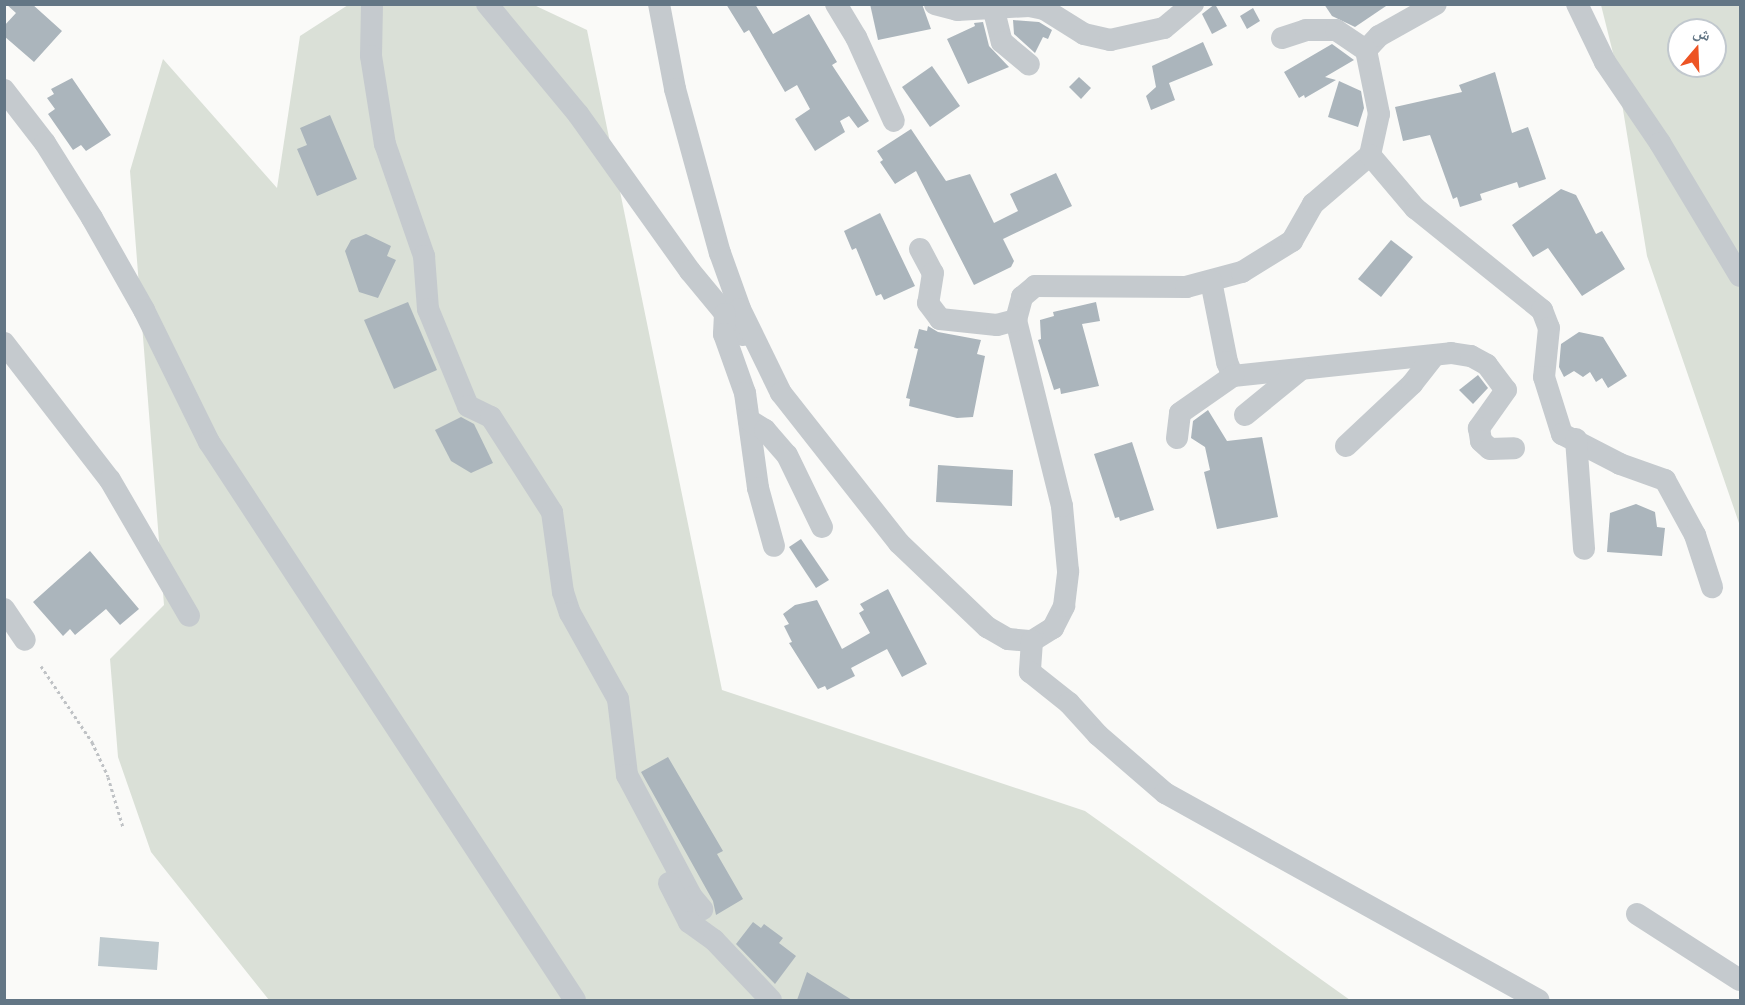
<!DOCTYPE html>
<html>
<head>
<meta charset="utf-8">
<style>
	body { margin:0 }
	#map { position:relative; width:1745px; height:1005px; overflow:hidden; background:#fafaf8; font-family:"PT Sans Narrow","Noto Naskh Arabic",sans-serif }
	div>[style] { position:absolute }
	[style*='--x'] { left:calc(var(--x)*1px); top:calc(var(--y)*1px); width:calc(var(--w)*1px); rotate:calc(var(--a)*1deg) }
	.green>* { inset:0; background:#dae0d7 }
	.water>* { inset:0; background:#bec9ce }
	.building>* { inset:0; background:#abb5bc }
	.path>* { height:3px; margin-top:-1.5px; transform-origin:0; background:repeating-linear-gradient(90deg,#bfc2c5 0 3px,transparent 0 6px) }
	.minor>* { height:22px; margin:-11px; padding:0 11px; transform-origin:11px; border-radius:11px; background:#c5cace }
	span { translate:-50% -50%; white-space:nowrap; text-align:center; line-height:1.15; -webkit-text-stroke:6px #fff; paint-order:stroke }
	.frame { position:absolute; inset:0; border:6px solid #637685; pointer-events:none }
	.north { position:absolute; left:1667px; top:18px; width:60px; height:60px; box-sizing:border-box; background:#fff; border:2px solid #c1c8ce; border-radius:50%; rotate:19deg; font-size:16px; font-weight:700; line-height:24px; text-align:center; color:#637685 }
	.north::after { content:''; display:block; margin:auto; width:21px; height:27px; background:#ed5424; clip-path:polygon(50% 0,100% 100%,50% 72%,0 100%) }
</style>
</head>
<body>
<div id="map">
	<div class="green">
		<div style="clip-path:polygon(348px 5px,534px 5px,587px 30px,722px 690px,1085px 811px,1350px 1000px,269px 1000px,151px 852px,118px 757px,110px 659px,164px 605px,130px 171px,163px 59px,277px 188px,300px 36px)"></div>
		<div style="clip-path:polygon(evenodd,1601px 5px,1740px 5px,1740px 526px,1647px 256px,1615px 61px,1601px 5px,1679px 30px,1715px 30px,1715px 66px,1679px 66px,1679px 30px)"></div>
	</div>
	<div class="water">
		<div style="clip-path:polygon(100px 937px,159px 942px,157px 970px,98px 966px)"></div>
	</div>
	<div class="building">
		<div style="clip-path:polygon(6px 4px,32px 4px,62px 31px,34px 62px,4px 36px,4px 26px,16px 13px)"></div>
		<div style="clip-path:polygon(726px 4px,755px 4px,773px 34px,809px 14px,837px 62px,832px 65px,869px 121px,858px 128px,849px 116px,840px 121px,845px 132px,815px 151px,795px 119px,810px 109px,797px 85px,785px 92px,749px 30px,744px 33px)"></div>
		<div style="clip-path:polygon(870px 4px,922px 4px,931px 29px,878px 40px)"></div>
		<div style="clip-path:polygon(1215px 4px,1227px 26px,1212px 34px,1202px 14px)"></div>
		<div style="clip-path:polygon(1324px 4px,1389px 4px,1355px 27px,1332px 16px)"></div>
		<div style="clip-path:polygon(1253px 8px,1260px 21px,1247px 29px,1240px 16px)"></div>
		<div style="clip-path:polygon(1013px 20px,1039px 22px,1052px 30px,1048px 39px,1043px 37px,1035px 53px,1014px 34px)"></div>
		<div style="clip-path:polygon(983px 22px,989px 46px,1009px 67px,968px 84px,947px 39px,975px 26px,974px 23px)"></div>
		<div style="clip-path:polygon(1203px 42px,1213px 65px,1169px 83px,1175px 100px,1151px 110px,1146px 96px,1156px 87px,1152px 66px)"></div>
		<div style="clip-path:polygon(1332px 44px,1354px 60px,1325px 77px,1336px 80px,1305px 98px,1304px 95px,1299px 98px,1284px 72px)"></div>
		<div style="clip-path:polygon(932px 66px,960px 106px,930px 127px,902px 87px)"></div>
		<div style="clip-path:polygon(1495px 72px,1512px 133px,1528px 127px,1546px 179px,1519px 188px,1517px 182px,1480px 194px,1482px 200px,1460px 207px,1457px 197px,1453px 199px,1430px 135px,1403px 141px,1395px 107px,1462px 92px,1459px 85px)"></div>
		<div style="clip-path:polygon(1079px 77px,1091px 88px,1081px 99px,1069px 87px)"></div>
		<div style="clip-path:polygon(72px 78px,111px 135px,86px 151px,81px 145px,73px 150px,48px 114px,55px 109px,47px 98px,54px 94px,51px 89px)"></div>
		<div style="clip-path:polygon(1339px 81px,1361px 91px,1364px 108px,1358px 127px,1328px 117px)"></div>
		<div style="clip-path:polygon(330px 115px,357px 179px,317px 196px,297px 149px,307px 145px,300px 128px)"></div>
		<div style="clip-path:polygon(911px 129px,946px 181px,970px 174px,994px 223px,1018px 211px,1010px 194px,1056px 173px,1072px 206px,1003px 239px,1014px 261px,1011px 267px,974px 285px,916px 171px,895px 184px,880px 162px,883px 160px,877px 151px)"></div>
		<div style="clip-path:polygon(1561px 189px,1576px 195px,1596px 234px,1602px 231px,1625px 269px,1582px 296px,1548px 248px,1533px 257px,1512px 225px)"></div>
		<div style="clip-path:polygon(880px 213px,915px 286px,884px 300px,881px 294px,876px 296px,856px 248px,852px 250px,844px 231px)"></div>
		<div style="clip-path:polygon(366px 234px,391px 246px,387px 256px,396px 260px,378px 298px,359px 292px,345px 251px,351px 240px)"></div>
		<div style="clip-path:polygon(1391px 240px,1413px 257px,1381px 297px,1358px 279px)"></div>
		<div style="clip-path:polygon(408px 302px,437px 370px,394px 389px,364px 320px)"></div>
		<div style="clip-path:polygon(1096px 302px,1100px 321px,1082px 324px,1099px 386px,1061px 394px,1060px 388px,1054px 390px,1038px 340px,1041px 339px,1040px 320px,1054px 316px,1053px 312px)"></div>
		<div style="clip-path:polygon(928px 326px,938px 332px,981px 340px,977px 354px,985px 356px,973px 417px,957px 418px,909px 406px,910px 399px,906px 398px,918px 349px,914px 348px,919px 329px,927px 331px)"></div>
		<div style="clip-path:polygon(1579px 332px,1603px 337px,1627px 376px,1608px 388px,1602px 378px,1596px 382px,1590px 372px,1583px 377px,1574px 371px,1564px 377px,1559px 367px,1561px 344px)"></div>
		<div style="clip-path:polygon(1478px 375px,1488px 388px,1473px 404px,1459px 390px)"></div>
		<div style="clip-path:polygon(1208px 410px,1227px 441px,1262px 437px,1278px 517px,1217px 529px,1204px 472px,1210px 470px,1205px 447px,1191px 438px,1193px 421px)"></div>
		<div style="clip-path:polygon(461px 417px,474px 424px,493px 463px,471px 473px,451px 461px,435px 430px)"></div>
		<div style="clip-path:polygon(1132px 442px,1154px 510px,1120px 521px,1119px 517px,1115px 518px,1094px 454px)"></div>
		<div style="clip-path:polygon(938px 465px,1013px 470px,1012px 506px,936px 502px)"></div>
		<div style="clip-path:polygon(1636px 504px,1655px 512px,1657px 527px,1665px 528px,1662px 556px,1607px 552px,1610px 513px)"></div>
		<div style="clip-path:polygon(801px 539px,829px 580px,816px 588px,789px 547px)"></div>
		<div style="clip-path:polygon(90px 551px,139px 609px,120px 625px,106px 609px,75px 635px,70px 629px,63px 636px,33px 602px)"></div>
		<div style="clip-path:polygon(888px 589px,927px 664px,902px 677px,887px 649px,851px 668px,855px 676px,827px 690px,825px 686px,818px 689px,789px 643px,792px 642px,784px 626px,789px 624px,783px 614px,795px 605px,817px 600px,842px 649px,870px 633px,859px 613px,864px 610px,860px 604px)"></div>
		<div style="clip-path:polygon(668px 757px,723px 851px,717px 854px,743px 899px,716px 915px,713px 901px,641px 772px)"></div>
		<div style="clip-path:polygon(753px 922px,761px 928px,764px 924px,783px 938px,779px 943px,796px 956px,775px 984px,736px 944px)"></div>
		<div style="clip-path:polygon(807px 972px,852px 1000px,797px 1000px)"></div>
	</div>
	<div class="path">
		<div style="--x:41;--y:666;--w:92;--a:56.1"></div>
		<div style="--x:92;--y:742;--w:38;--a:65"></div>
		<div style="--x:108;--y:777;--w:52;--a:73.3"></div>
	</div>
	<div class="minor">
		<div style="--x:372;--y:4;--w:52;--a:91.1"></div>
		<div style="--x:371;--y:56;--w:89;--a:81"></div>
		<div style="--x:385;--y:144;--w:119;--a:70.8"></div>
		<div style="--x:424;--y:256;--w:53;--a:85.7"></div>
		<div style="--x:428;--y:309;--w:105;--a:67.6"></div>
		<div style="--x:468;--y:406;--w:25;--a:26"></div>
		<div style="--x:491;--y:417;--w:113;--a:57.3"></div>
		<div style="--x:552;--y:512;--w:81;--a:82.2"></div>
		<div style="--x:563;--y:592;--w:22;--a:72"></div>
		<div style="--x:570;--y:613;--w:98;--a:60.8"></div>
		<div style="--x:618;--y:699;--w:77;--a:83.2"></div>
		<div style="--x:627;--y:775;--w:138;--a:62"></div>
		<div style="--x:692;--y:897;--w:16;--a:50"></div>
		<div style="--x:487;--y:4;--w:143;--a:50.4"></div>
		<div style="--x:578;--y:114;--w:193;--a:54.5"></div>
		<div style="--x:690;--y:271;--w:83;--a:50.4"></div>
		<div style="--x:659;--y:4;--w:86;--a:79.3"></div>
		<div style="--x:675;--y:89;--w:170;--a:74.7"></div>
		<div style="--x:720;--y:253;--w:59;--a:70.3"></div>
		<div style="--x:740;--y:309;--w:93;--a:64"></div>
		<div style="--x:781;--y:393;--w:191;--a:51.8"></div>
		<div style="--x:899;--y:543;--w:122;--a:43.7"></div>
		<div style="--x:987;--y:627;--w:24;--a:30"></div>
		<div style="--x:1008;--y:639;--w:24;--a:5"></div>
		<div style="--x:1032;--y:641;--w:25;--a:-32"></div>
		<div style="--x:1053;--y:628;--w:25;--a:-63"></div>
		<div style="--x:1064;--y:606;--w:35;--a:-83"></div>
		<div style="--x:1068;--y:571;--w:65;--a:-95.3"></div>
		<div style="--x:1062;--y:506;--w:192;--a:-103.9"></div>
		<div style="--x:1016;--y:320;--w:24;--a:-75"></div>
		<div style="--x:1022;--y:297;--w:17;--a:-40"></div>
		<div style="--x:1035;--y:286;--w:151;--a:0.4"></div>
		<div style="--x:1186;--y:287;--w:58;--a:-15"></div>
		<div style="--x:1242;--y:272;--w:59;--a:-31.8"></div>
		<div style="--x:1292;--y:241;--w:43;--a:-60.4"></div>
		<div style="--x:1313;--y:204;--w:75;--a:-40.7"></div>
		<div style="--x:1370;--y:155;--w:42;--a:-77.6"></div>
		<div style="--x:1379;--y:114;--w:65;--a:-101.5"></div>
		<div style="--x:1366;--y:50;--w:19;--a:-47"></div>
		<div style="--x:1379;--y:36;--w:65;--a:-29.3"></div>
		<div style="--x:836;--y:4;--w:39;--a:59"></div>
		<div style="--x:856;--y:37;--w:92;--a:65.7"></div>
		<div style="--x:935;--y:4;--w:23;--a:15"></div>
		<div style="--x:957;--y:10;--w:72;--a:-3.2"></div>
		<div style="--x:1029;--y:6;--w:15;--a:11"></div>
		<div style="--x:1044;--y:9;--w:47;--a:32"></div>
		<div style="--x:1084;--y:34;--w:27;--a:13"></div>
		<div style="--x:1110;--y:40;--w:55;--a:-12.5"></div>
		<div style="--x:1164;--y:28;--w:38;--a:-40"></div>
		<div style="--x:1577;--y:4;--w:64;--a:64.2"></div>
		<div style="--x:1605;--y:62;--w:98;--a:55.8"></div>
		<div style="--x:1660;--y:143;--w:155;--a:59"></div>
		<div style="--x:993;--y:7;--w:36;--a:76"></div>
		<div style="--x:1002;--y:42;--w:35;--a:40"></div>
		<div style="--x:1282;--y:38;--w:25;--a:-18"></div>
		<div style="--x:1306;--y:30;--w:30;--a:0"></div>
		<div style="--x:1336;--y:30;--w:36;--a:34"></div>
		<div style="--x:4;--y:90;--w:67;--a:52.3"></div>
		<div style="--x:45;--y:143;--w:89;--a:57.9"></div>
		<div style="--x:92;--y:218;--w:106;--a:60.5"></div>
		<div style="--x:144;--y:310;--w:147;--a:63.8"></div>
		<div style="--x:209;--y:442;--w:667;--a:56.74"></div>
		<div style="--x:1370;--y:155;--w:70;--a:49.7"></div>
		<div style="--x:1415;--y:208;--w:163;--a:38.8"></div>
		<div style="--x:1542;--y:310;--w:19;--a:69"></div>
		<div style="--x:1549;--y:328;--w:49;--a:95.8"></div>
		<div style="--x:1544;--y:377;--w:60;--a:72.5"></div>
		<div style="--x:1562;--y:434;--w:65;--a:27.3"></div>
		<div style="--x:1620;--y:464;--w:48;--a:19.6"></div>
		<div style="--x:1665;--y:480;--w:63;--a:61.4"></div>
		<div style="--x:1695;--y:535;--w:55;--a:71.9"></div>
		<div style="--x:920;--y:249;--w:27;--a:62"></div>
		<div style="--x:933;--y:273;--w:30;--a:99"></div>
		<div style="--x:928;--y:303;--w:20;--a:53"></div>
		<div style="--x:940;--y:319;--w:57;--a:6"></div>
		<div style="--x:997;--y:325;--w:20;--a:-15"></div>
		<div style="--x:1211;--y:281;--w:83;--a:78.8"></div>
		<div style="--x:1227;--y:362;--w:15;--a:67"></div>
		<div style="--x:1233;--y:376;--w:219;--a:-6"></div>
		<div style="--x:1451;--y:353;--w:20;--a:9"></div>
		<div style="--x:1471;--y:356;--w:18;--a:29"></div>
		<div style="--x:1487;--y:365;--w:31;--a:53"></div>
		<div style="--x:1506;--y:390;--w:47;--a:125.4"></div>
		<div style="--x:1479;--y:428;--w:13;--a:81"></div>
		<div style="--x:1481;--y:441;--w:12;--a:42"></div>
		<div style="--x:1490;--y:449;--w:24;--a:-2"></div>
		<div style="--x:725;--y:314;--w:20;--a:93"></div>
		<div style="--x:724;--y:334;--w:63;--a:70.4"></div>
		<div style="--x:745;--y:393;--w:96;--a:82.2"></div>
		<div style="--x:758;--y:488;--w:60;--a:74.6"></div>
		<div style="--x:4;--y:343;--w:173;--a:52.3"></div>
		<div style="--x:110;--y:480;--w:157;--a:59.8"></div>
		<div style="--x:1245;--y:415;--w:70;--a:-39.2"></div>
		<div style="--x:749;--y:420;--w:19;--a:32"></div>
		<div style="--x:765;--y:430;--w:33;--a:49"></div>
		<div style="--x:787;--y:455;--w:80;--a:64.1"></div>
		<div style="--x:1177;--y:438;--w:25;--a:-83"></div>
		<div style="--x:1180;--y:413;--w:65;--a:-34.9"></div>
		<div style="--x:1576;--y:439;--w:110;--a:85.8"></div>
		<div style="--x:1346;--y:446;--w:91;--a:-43.2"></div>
		<div style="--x:1412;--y:384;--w:36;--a:-52"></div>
		<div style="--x:4;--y:609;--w:37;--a:56"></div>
		<div style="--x:1032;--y:641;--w:31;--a:94"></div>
		<div style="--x:1030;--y:672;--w:50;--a:38.5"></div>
		<div style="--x:1069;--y:703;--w:43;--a:47.8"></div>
		<div style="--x:1098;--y:735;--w:89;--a:40.9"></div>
		<div style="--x:1165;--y:793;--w:427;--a:29"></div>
		<div style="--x:669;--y:883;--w:44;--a:62.9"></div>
		<div style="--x:689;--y:922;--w:31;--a:36"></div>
		<div style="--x:714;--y:940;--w:83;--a:46.5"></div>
		<div style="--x:1637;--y:914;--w:122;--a:32.7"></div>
	</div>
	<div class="frame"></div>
	<div class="north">ش</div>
</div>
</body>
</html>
